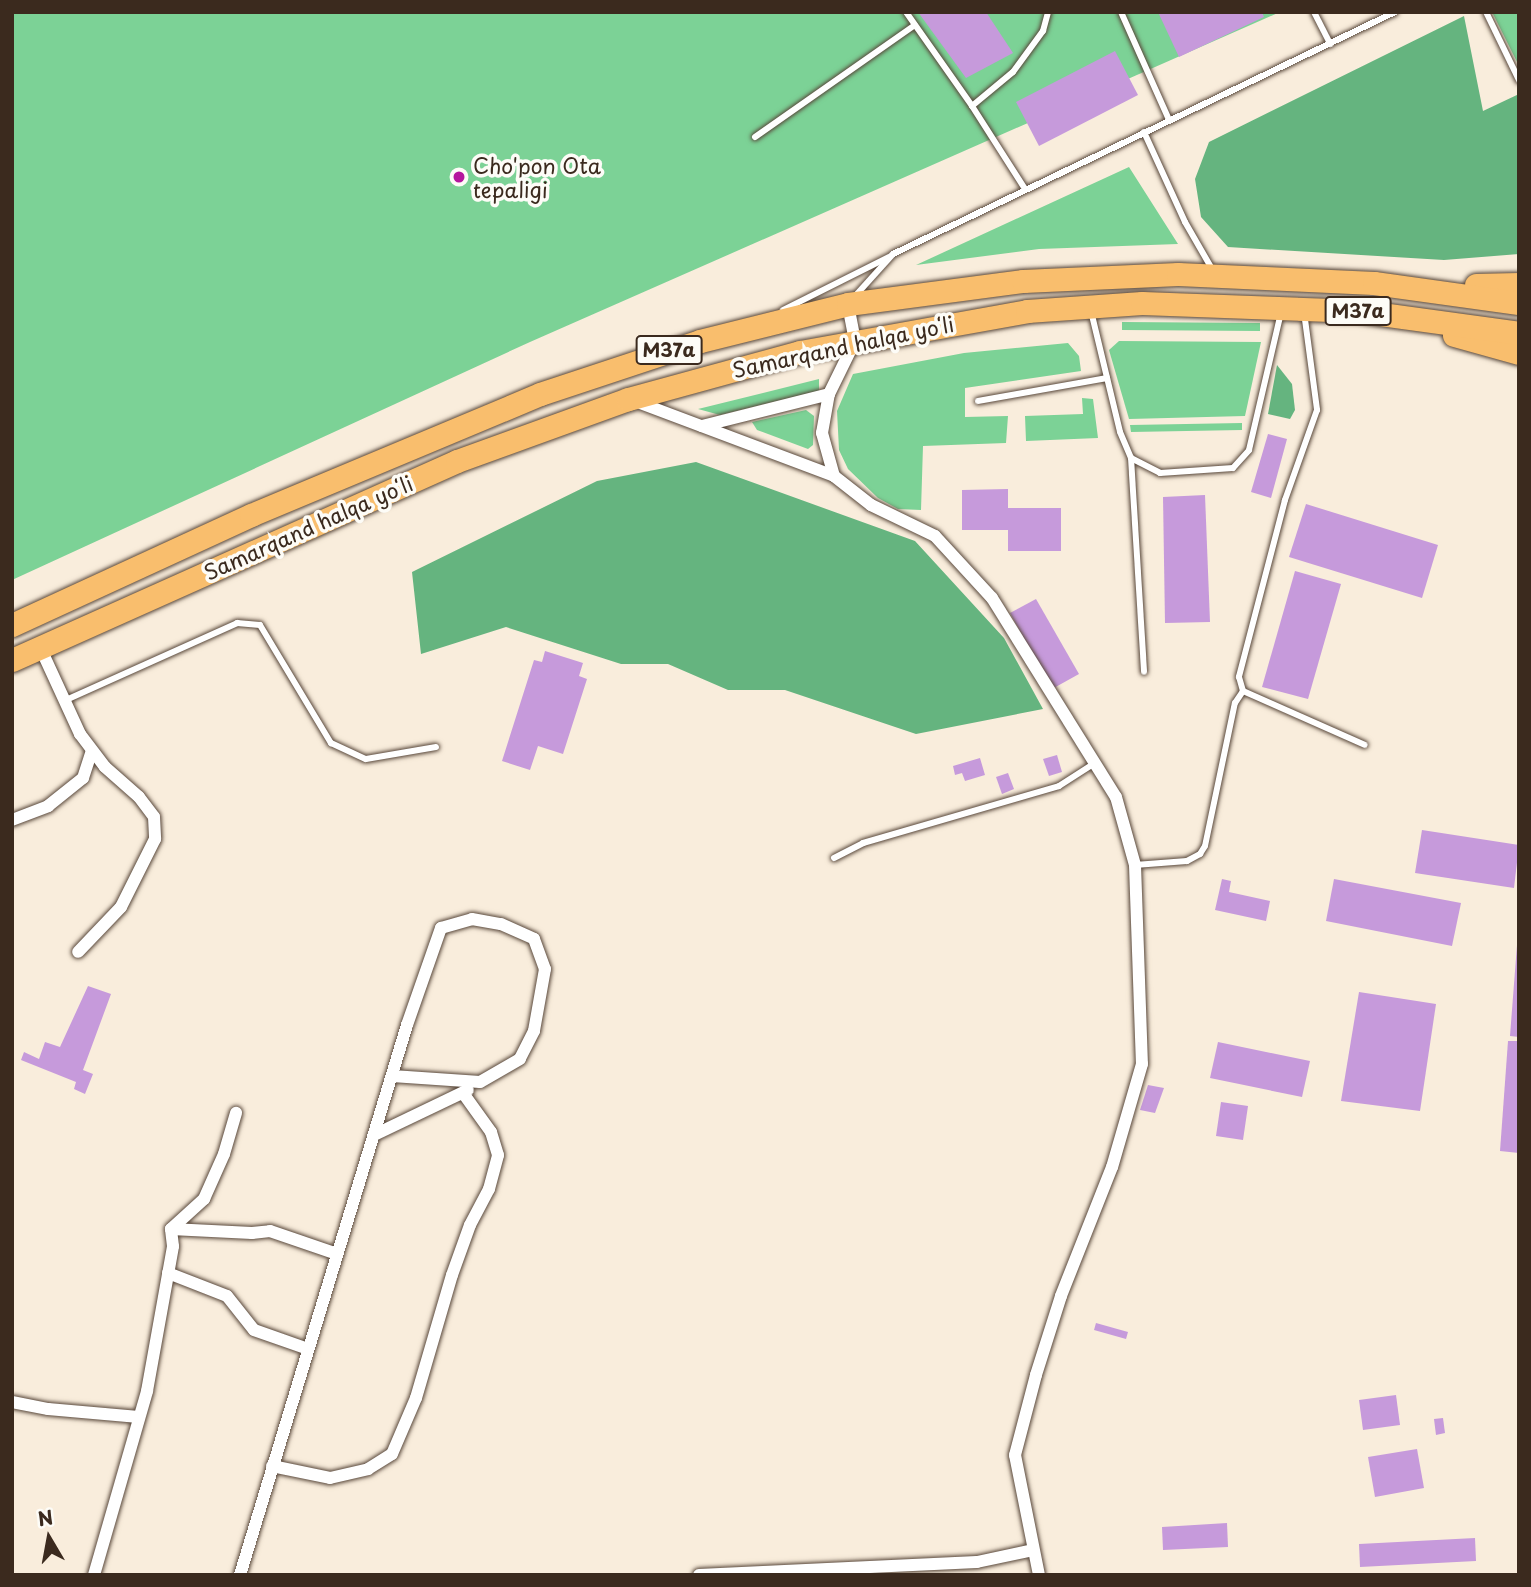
<!DOCTYPE html>
<html>
<head>
<meta charset="utf-8">
<style>
	body { margin:0 }
	#map { position:relative; width:1531px; height:1587px; overflow:hidden; background:#f9eddc; font-family:"Playpen Sans",sans-serif }
	div>[style] { position:absolute }
	[style*='--x'] { left:calc(var(--x)*1px); top:calc(var(--y)*1px); width:calc(var(--w)*1px); rotate:calc(var(--a)*1deg) }
	.green>* { inset:0; background:#7cd296 }
	.forest>* { inset:0; background:#65b47f }
	.building>* { inset:0; background:#c69adb }
	.roads { filter:drop-shadow(0 0 2px #58473a) drop-shadow(0 0 2px #58473a) }
	.lane>* { height:6px; margin:-3px; padding:0 3px; transform-origin:3px; border-radius:3px; background:#fff }
	.street>* { height:12px; margin:-6px; padding:0 6px; transform-origin:6px; border-radius:6px; background:#fff }
	.highway>* { height:23px; margin:-11.5px; padding:0 11.5px; transform-origin:11.5px; border-radius:11.5px; background:#f9be6d }
	.dots>* { width:19px; height:19px; translate:-50% -50%; box-sizing:border-box; border:4px solid #fdfcf7; border-radius:50% }
	span { translate:-50% -50%; white-space:nowrap; text-align:center; line-height:1.15; -webkit-text-stroke:7px #fdfcf7; paint-order:stroke }
	.shield-label span { padding:2px 5px; background:#fdfcf7; border:2px solid; border-radius:5px; -webkit-text-stroke-width:0 }
	.shield-label { font-size:19px; color:#3b2a1e; font-weight:700 }
	.poi-label { font-size:21px; color:#3b2a1e }
	.left { translate:0 -50%; text-align:left }
	.street-label { font-size:21px; color:#3b2a1e }
	.frame { position:absolute; inset:0; border:14px solid #3b2a1e; pointer-events:none }
	.north { position:absolute; left:14px; top:1503px; width:70px; height:70px; -webkit-text-stroke:5px #fdfcf7; paint-order:stroke; rotate:350deg; font-size:19px; font-weight:700; line-height:28px; text-align:center; color:#3b2a1e }
	.north::after { content:''; display:block; margin:auto; width:24px; height:32px; background:#3b2a1e; clip-path:polygon(50% 0,100% 100%,50% 72%,0 100%) }
</style>
</head>
<body>
<div id="map">
	<div class="green">
		<div style="clip-path:polygon(12px 12px,1280px 12px,530px 342px,12px 580px)"></div>
		<div style="clip-path:polygon(1492px 12px,1519px 12px,1519px 66px)"></div>
		<div style="clip-path:polygon(1129px 167px,1178px 244px,1039px 249px,916px 265px)"></div>
		<div style="clip-path:polygon(1122px 322px,1260px 323px,1260px 331px,1122px 330px)"></div>
		<div style="clip-path:polygon(1119px 341px,1261px 342px,1245px 416px,1129px 419px,1109px 350px)"></div>
		<div style="clip-path:polygon(1068px 343px,1079px 356px,1081px 371px,965px 388px,965px 417px,1008px 416px,1006px 443px,923px 446px,921px 510px,898px 509px,878px 498px,848px 469px,839px 450px,837px 411px,853px 374px,964px 353px)"></div>
		<div style="clip-path:polygon(819px 379px,819px 391px,720px 415px,698px 409px)"></div>
		<div style="clip-path:polygon(1082px 398px,1093px 399px,1098px 438px,1026px 441px,1025px 416px,1083px 414px)"></div>
		<div style="clip-path:polygon(806px 410px,814px 416px,813px 445px,808px 449px,757px 430px,752px 422px)"></div>
		<div style="clip-path:polygon(1242px 423px,1242px 430px,1131px 432px,1130px 425px)"></div>
	</div>
	<div class="forest">
		<div style="clip-path:polygon(1464px 16px,1483px 111px,1519px 94px,1519px 254px,1444px 260px,1228px 247px,1201px 217px,1195px 179px,1209px 142px)"></div>
		<div style="clip-path:polygon(1277px 365px,1292px 384px,1295px 410px,1290px 419px,1268px 414px)"></div>
		<div style="clip-path:polygon(696px 462px,915px 541px,1004px 638px,1043px 709px,916px 734px,785px 690px,728px 690px,668px 664px,621px 664px,506px 627px,421px 654px,412px 572px,597px 481px)"></div>
	</div>
	<div class="building">
		<div style="clip-path:polygon(918px 12px,986px 12px,1013px 53px,966px 78px)"></div>
		<div style="clip-path:polygon(1158px 12px,1262px 12px,1264px 17px,1179px 57px)"></div>
		<div style="clip-path:polygon(1115px 51px,1138px 95px,1039px 146px,1016px 102px)"></div>
		<div style="clip-path:polygon(1268px 434px,1287px 439px,1271px 498px,1251px 492px)"></div>
		<div style="clip-path:polygon(1008px 489px,1008px 508px,1061px 508px,1061px 551px,1008px 551px,1008px 530px,962px 530px,962px 490px)"></div>
		<div style="clip-path:polygon(1205px 495px,1210px 622px,1165px 623px,1163px 497px)"></div>
		<div style="clip-path:polygon(1306px 504px,1438px 545px,1422px 598px,1289px 557px)"></div>
		<div style="clip-path:polygon(1295px 571px,1341px 584px,1308px 699px,1262px 687px)"></div>
		<div style="clip-path:polygon(1036px 599px,1079px 674px,1052px 689px,1010px 613px)"></div>
		<div style="clip-path:polygon(545px 651px,583px 663px,579px 676px,587px 679px,563px 754px,538px 746px,530px 770px,502px 761px,534px 660px,542px 662px)"></div>
		<div style="clip-path:polygon(1057px 755px,1062px 772px,1049px 776px,1043px 759px)"></div>
		<div style="clip-path:polygon(980px 758px,985px 775px,965px 781px,962px 773px,955px 775px,953px 766px)"></div>
		<div style="clip-path:polygon(1008px 773px,1014px 789px,1002px 794px,996px 777px)"></div>
		<div style="clip-path:polygon(1422px 830px,1519px 845px,1514px 888px,1415px 873px)"></div>
		<div style="clip-path:polygon(1222px 879px,1231px 881px,1229px 892px,1270px 901px,1266px 921px,1215px 910px)"></div>
		<div style="clip-path:polygon(1334px 879px,1461px 903px,1452px 946px,1326px 921px)"></div>
		<div style="clip-path:polygon(1517px 945px,1519px 945px,1519px 1037px,1510px 1036px)"></div>
		<div style="clip-path:polygon(88px 986px,111px 994px,83px 1070px,93px 1074px,85px 1094px,74px 1089px,76px 1082px,21px 1060px,24px 1052px,39px 1059px,45px 1042px,60px 1047px)"></div>
		<div style="clip-path:polygon(1359px 992px,1436px 1004px,1420px 1111px,1341px 1101px)"></div>
		<div style="clip-path:polygon(1508px 1041px,1519px 1041px,1519px 1153px,1500px 1151px)"></div>
		<div style="clip-path:polygon(1218px 1042px,1310px 1061px,1302px 1097px,1210px 1078px)"></div>
		<div style="clip-path:polygon(1148px 1085px,1164px 1088px,1155px 1113px,1140px 1110px)"></div>
		<div style="clip-path:polygon(1221px 1102px,1248px 1106px,1243px 1140px,1216px 1136px)"></div>
		<div style="clip-path:polygon(1096px 1323px,1128px 1332px,1126px 1339px,1094px 1330px)"></div>
		<div style="clip-path:polygon(1396px 1395px,1400px 1425px,1363px 1430px,1359px 1400px)"></div>
		<div style="clip-path:polygon(1443px 1418px,1445px 1433px,1436px 1435px,1434px 1419px)"></div>
		<div style="clip-path:polygon(1417px 1449px,1424px 1488px,1375px 1497px,1368px 1457px)"></div>
		<div style="clip-path:polygon(1227px 1523px,1228px 1547px,1163px 1550px,1162px 1527px)"></div>
		<div style="clip-path:polygon(1475px 1538px,1476px 1561px,1360px 1567px,1359px 1544px)"></div>
	</div>
	<div class="roads">
		<div class="lane">
			<div style="--x:906;--y:12;--w:115;--a:54.9"></div>
			<div style="--x:972;--y:106;--w:98;--a:57.4"></div>
			<div style="--x:1121;--y:12;--w:118;--a:66"></div>
			<div style="--x:1314;--y:12;--w:36;--a:63"></div>
			<div style="--x:1486;--y:12;--w:76;--a:64.1"></div>
			<div style="--x:972;--y:106;--w:53;--a:-39.7"></div>
			<div style="--x:1013;--y:72;--w:51;--a:-53.8"></div>
			<div style="--x:1043;--y:31;--w:20;--a:-75"></div>
			<div style="--x:1144;--y:132;--w:99;--a:65.5"></div>
			<div style="--x:1185;--y:222;--w:54;--a:60.1"></div>
			<div style="--x:755;--y:137;--w:195;--a:-35"></div>
			<div style="--x:856;--y:295;--w:55;--a:-47.9"></div>
			<div style="--x:893;--y:254;--w:557;--a:-25.74"></div>
			<div style="--x:783;--y:310;--w:119;--a:-26.6"></div>
			<div style="--x:1091;--y:311;--w:124;--a:76.5"></div>
			<div style="--x:1120;--y:432;--w:28;--a:67"></div>
			<div style="--x:1131;--y:458;--w:33;--a:27"></div>
			<div style="--x:1160;--y:473;--w:73;--a:-3.9"></div>
			<div style="--x:1233;--y:468;--w:24;--a:-48"></div>
			<div style="--x:1249;--y:450;--w:141;--a:-76.9"></div>
			<div style="--x:1304;--y:312;--w:99;--a:82.4"></div>
			<div style="--x:1317;--y:410;--w:96;--a:109.6"></div>
			<div style="--x:1285;--y:500;--w:183;--a:104.6"></div>
			<div style="--x:1239;--y:677;--w:15;--a:74"></div>
			<div style="--x:1243;--y:691;--w:133;--a:23.9"></div>
			<div style="--x:978;--y:401;--w:131;--a:-10.1"></div>
			<div style="--x:1131;--y:458;--w:214;--a:86.5"></div>
			<div style="--x:66;--y:700;--w:188;--a:-24.2"></div>
			<div style="--x:237;--y:623;--w:23;--a:5"></div>
			<div style="--x:260;--y:625;--w:138;--a:59"></div>
			<div style="--x:331;--y:743;--w:38;--a:25"></div>
			<div style="--x:366;--y:759;--w:71;--a:-9.7"></div>
			<div style="--x:834;--y:858;--w:33;--a:-27"></div>
			<div style="--x:863;--y:843;--w:204;--a:-16.2"></div>
			<div style="--x:1059;--y:786;--w:43;--a:-32.6"></div>
			<div style="--x:1135;--y:865;--w:52;--a:-4.4"></div>
			<div style="--x:1187;--y:861;--w:15;--a:-28"></div>
			<div style="--x:1200;--y:854;--w:9;--a:-58"></div>
			<div style="--x:1205;--y:846;--w:146;--a:-78.2"></div>
			<div style="--x:1235;--y:703;--w:14;--a:-56"></div>
		</div>
		<div class="street">
			<div style="--x:632;--y:400;--w:216;--a:20.6"></div>
			<div style="--x:834;--y:476;--w:47;--a:38.1"></div>
			<div style="--x:871;--y:505;--w:71;--a:25.8"></div>
			<div style="--x:935;--y:536;--w:84;--a:47.4"></div>
			<div style="--x:992;--y:598;--w:234;--a:58.1"></div>
			<div style="--x:1116;--y:797;--w:71;--a:74.4"></div>
			<div style="--x:1135;--y:865;--w:199;--a:88"></div>
			<div style="--x:1142;--y:1064;--w:107;--a:106.2"></div>
			<div style="--x:1112;--y:1167;--w:139;--a:111.6"></div>
			<div style="--x:1061;--y:1296;--w:83;--a:107.6"></div>
			<div style="--x:1036;--y:1375;--w:83;--a:104.7"></div>
			<div style="--x:1015;--y:1455;--w:122;--a:78.7"></div>
			<div style="--x:702;--y:426;--w:131;--a:-14.1"></div>
			<div style="--x:834;--y:476;--w:45;--a:-105.6"></div>
			<div style="--x:822;--y:433;--w:40;--a:-80"></div>
			<div style="--x:829;--y:394;--w:59;--a:-63.9"></div>
			<div style="--x:855;--y:341;--w:38;--a:-101"></div>
			<div style="--x:40;--y:647;--w:96;--a:65.3"></div>
			<div style="--x:80;--y:734;--w:41;--a:52.9"></div>
			<div style="--x:105;--y:767;--w:45;--a:41.4"></div>
			<div style="--x:139;--y:797;--w:25;--a:53"></div>
			<div style="--x:154;--y:817;--w:22;--a:87"></div>
			<div style="--x:155;--y:839;--w:76;--a:116.6"></div>
			<div style="--x:121;--y:907;--w:62;--a:133.7"></div>
			<div style="--x:12;--y:820;--w:39;--a:-21"></div>
			<div style="--x:48;--y:806;--w:45;--a:-38.7"></div>
			<div style="--x:83;--y:778;--w:28;--a:-72"></div>
			<div style="--x:374;--y:1135;--w:104;--a:-25.6"></div>
			<div style="--x:171;--y:1229;--w:81;--a:2.8"></div>
			<div style="--x:252;--y:1233;--w:18;--a:-6"></div>
			<div style="--x:270;--y:1231;--w:71;--a:18.9"></div>
			<div style="--x:168;--y:1273;--w:63;--a:21.3"></div>
			<div style="--x:227;--y:1296;--w:43;--a:51.5"></div>
			<div style="--x:254;--y:1330;--w:57;--a:19.4"></div>
			<div style="--x:12;--y:1402;--w:37;--a:11"></div>
			<div style="--x:48;--y:1409;--w:91;--a:5"></div>
			<div style="--x:272;--y:1466;--w:59;--a:11.7"></div>
			<div style="--x:330;--y:1478;--w:39;--a:-13"></div>
			<div style="--x:368;--y:1469;--w:28;--a:-32"></div>
			<div style="--x:392;--y:1454;--w:61;--a:-66.8"></div>
			<div style="--x:416;--y:1398;--w:128;--a:-73.7"></div>
			<div style="--x:452;--y:1275;--w:53;--a:-70.2"></div>
			<div style="--x:470;--y:1225;--w:41;--a:-62.2"></div>
			<div style="--x:489;--y:1189;--w:35;--a:-75"></div>
			<div style="--x:498;--y:1155;--w:24;--a:-107"></div>
			<div style="--x:491;--y:1132;--w:48;--a:-125.7"></div>
			<div style="--x:94;--y:1575;--w:191;--a:-73.9"></div>
			<div style="--x:147;--y:1391;--w:147;--a:-79.8"></div>
			<div style="--x:173;--y:1246;--w:17;--a:-97"></div>
			<div style="--x:171;--y:1229;--w:45;--a:-42.3"></div>
			<div style="--x:204;--y:1199;--w:49;--a:-66"></div>
			<div style="--x:224;--y:1154;--w:43;--a:-73.7"></div>
			<div style="--x:240;--y:1575;--w:575;--a:-73.11"></div>
			<div style="--x:407;--y:1025;--w:103;--a:-70.7"></div>
			<div style="--x:441;--y:928;--w:32;--a:-16"></div>
			<div style="--x:472;--y:919;--w:29;--a:10"></div>
			<div style="--x:501;--y:924;--w:36;--a:24"></div>
			<div style="--x:534;--y:939;--w:32;--a:70"></div>
			<div style="--x:545;--y:969;--w:63;--a:100.1"></div>
			<div style="--x:534;--y:1031;--w:31;--a:117"></div>
			<div style="--x:520;--y:1059;--w:46;--a:150.1"></div>
			<div style="--x:480;--y:1082;--w:88;--a:-176.1"></div>
			<div style="--x:699;--y:1575;--w:278;--a:-2.7"></div>
			<div style="--x:977;--y:1562;--w:57;--a:-12.1"></div>
		</div>
		<div class="highway">
			<div style="--x:1476;--y:285;--w:43;--a:-1.3"></div>
			<div style="--x:1454;--y:335;--w:67;--a:15.5"></div>
			<div style="--x:12;--y:625;--w:263;--a:-24.7"></div>
			<div style="--x:251;--y:515;--w:313;--a:-22.7"></div>
			<div style="--x:540;--y:394;--w:169;--a:-18.3"></div>
			<div style="--x:700;--y:341;--w:153;--a:-14"></div>
			<div style="--x:848;--y:304;--w:177;--a:-7.5"></div>
			<div style="--x:1023;--y:281;--w:155;--a:-2.6"></div>
			<div style="--x:1178;--y:274;--w:196;--a:2.6"></div>
			<div style="--x:1374;--y:283;--w:146;--a:7.9"></div>
			<div style="--x:12;--y:660;--w:487;--a:-24.1"></div>
			<div style="--x:457;--y:461;--w:182;--a:-19.9"></div>
			<div style="--x:628;--y:399;--w:178;--a:-15.3"></div>
			<div style="--x:800;--y:352;--w:231;--a:-10.2"></div>
			<div style="--x:1027;--y:311;--w:115;--a:-4"></div>
			<div style="--x:1142;--y:303;--w:217;--a:2.1"></div>
			<div style="--x:1359;--y:311;--w:162;--a:7.8"></div>
		</div>
	</div>
	<div class="dots">
		<div style="left:459px;top:177px;background:#b5179e"></div>
	</div>
	<div class="shield-label">
		<span style="left:1358px;top:311px">M37a</span>
		<span style="left:669px;top:350px">M37a</span>
	</div>
	<div class="poi-label">
		<span class="left" style="left:473px;top:177px">Cho'pon Ota<br>tepaligi</span>
	</div>
	<div class="street-label">
		<span style="left:843px;top:346px;rotate:-12deg">Samarqand halqa yoʻli</span>
		<span style="left:308px;top:527px;rotate:-24deg">Samarqand halqa yoʻli</span>
	</div>
	<div class="frame"></div>
	<div class="north">N</div>
</div>
</body>
</html>
